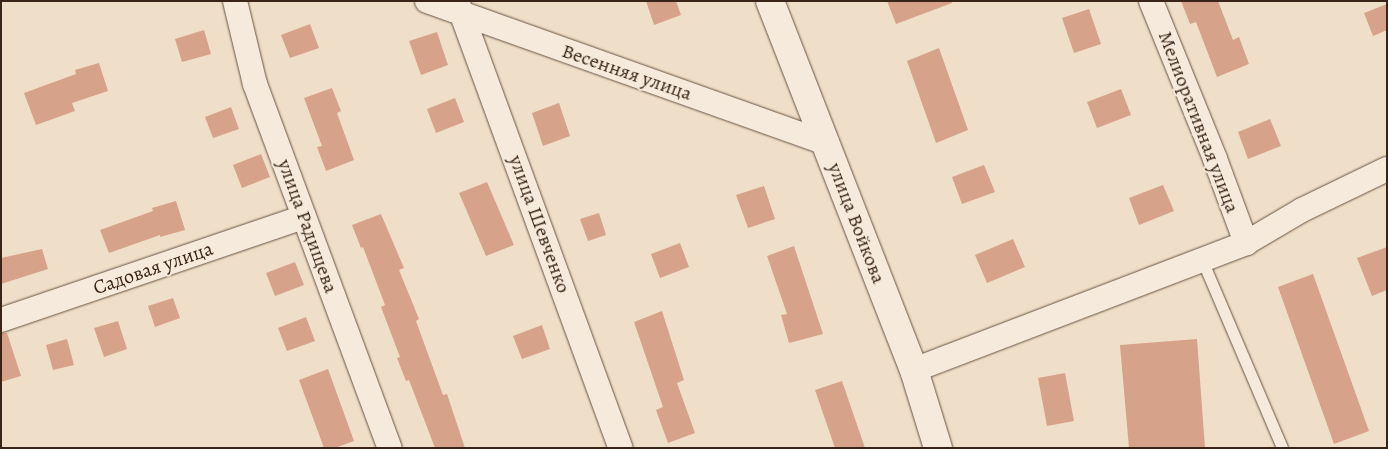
<!DOCTYPE html>
<html>
<head>
<meta charset="utf-8">
<style>
	body { margin:0 }
	#map { position:relative; width:1388px; height:449px; overflow:hidden; background:#f0dfc8; font-family:Alegreya,serif }
	div>[style] { position:absolute }
	[style*='--x'] { left:calc(var(--x)*1px); top:calc(var(--y)*1px); width:calc(var(--w)*1px); rotate:calc(var(--a)*1deg) }
	.building>* { inset:0; background:#d6a289 }
	.roads { filter:drop-shadow(0 0 1px #675343) drop-shadow(0 0 1px #675343) }
	.service>* { height:11px; margin:-5.5px; padding:0 5.5px; transform-origin:5.5px; border-radius:5.5px; background:#f5eadb }
	.minor>* { height:24px; margin:-12px; padding:0 12px; transform-origin:12px; border-radius:12px; background:#f5eadb }
	.secondary>* { height:28px; margin:-14px; padding:0 14px; transform-origin:14px; border-radius:14px; background:#f5eadb }
	span { translate:-50% -50%; white-space:nowrap; text-align:center; line-height:1.15; -webkit-text-stroke:4px #f5eadb; paint-order:stroke }
	.street-label { font-size:20px; color:#392417 }
	.frame { position:absolute; inset:0; border:2px solid #392417; pointer-events:none }
</style>
</head>
<body>
<div id="map">
	<div class="building">
		<div style="clip-path:polygon(646px 1px,676px 1px,681px 15px,654px 25px)"></div>
		<div style="clip-path:polygon(887px 1px,952px 1px,952px 3px,896px 24px)"></div>
		<div style="clip-path:polygon(1181px 1px,1218px 1px,1233px 40px,1239px 37px,1249px 64px,1217px 77px,1196px 22px,1190px 24px)"></div>
		<div style="clip-path:polygon(1387px 4px,1387px 30px,1373px 36px,1364px 13px)"></div>
		<div style="clip-path:polygon(1089px 9px,1101px 44px,1074px 53px,1062px 18px)"></div>
		<div style="clip-path:polygon(310px 24px,319px 48px,290px 58px,281px 35px)"></div>
		<div style="clip-path:polygon(204px 30px,211px 54px,182px 62px,175px 39px)"></div>
		<div style="clip-path:polygon(437px 32px,448px 65px,421px 75px,409px 41px)"></div>
		<div style="clip-path:polygon(939px 48px,968px 130px,936px 143px,907px 61px)"></div>
		<div style="clip-path:polygon(99px 63px,108px 91px,72px 103px,75px 111px,36px 125px,24px 93px,76px 74px,75px 70px)"></div>
		<div style="clip-path:polygon(332px 88px,341px 111px,337px 113px,354px 160px,326px 171px,317px 147px,322px 146px,304px 98px)"></div>
		<div style="clip-path:polygon(1121px 89px,1131px 115px,1097px 128px,1087px 102px)"></div>
		<div style="clip-path:polygon(455px 98px,464px 122px,436px 133px,427px 109px)"></div>
		<div style="clip-path:polygon(559px 103px,570px 136px,543px 146px,532px 113px)"></div>
		<div style="clip-path:polygon(231px 107px,239px 129px,213px 138px,205px 117px)"></div>
		<div style="clip-path:polygon(1270px 119px,1281px 146px,1248px 159px,1238px 132px)"></div>
		<div style="clip-path:polygon(261px 154px,270px 177px,242px 188px,233px 165px)"></div>
		<div style="clip-path:polygon(984px 165px,995px 192px,962px 204px,952px 177px)"></div>
		<div style="clip-path:polygon(487px 182px,514px 245px,486px 256px,459px 193px)"></div>
		<div style="clip-path:polygon(1163px 185px,1174px 211px,1139px 225px,1129px 198px)"></div>
		<div style="clip-path:polygon(764px 186px,775px 219px,748px 228px,736px 195px)"></div>
		<div style="clip-path:polygon(176px 201px,185px 230px,160px 237px,160px 235px,109px 253px,100px 230px,153px 211px,152px 208px)"></div>
		<div style="clip-path:polygon(599px 213px,606px 235px,588px 241px,580px 219px)"></div>
		<div style="clip-path:polygon(381px 214px,404px 268px,399px 270px,419px 319px,416px 321px,443px 395px,447px 394px,465px 448px,435px 448px,409px 380px,406px 381px,397px 358px,400px 357px,381px 307px,385px 305px,363px 247px,361px 248px,352px 225px)"></div>
		<div style="clip-path:polygon(1013px 239px,1025px 267px,987px 283px,975px 255px)"></div>
		<div style="clip-path:polygon(680px 243px,689px 267px,660px 278px,651px 254px)"></div>
		<div style="clip-path:polygon(794px 246px,823px 334px,789px 343px,781px 315px,787px 314px,767px 256px)"></div>
		<div style="clip-path:polygon(1387px 247px,1387px 290px,1372px 296px,1357px 258px)"></div>
		<div style="clip-path:polygon(42px 249px,48px 269px,1px 284px,1px 258px)"></div>
		<div style="clip-path:polygon(295px 262px,304px 285px,275px 296px,266px 273px)"></div>
		<div style="clip-path:polygon(1313px 274px,1369px 431px,1334px 444px,1278px 287px)"></div>
		<div style="clip-path:polygon(173px 298px,180px 318px,155px 327px,148px 306px)"></div>
		<div style="clip-path:polygon(662px 311px,684px 380px,677px 383px,695px 433px,668px 443px,656px 410px,663px 407px,634px 322px)"></div>
		<div style="clip-path:polygon(306px 317px,315px 341px,287px 351px,278px 328px)"></div>
		<div style="clip-path:polygon(118px 321px,127px 349px,104px 357px,94px 328px)"></div>
		<div style="clip-path:polygon(542px 325px,550px 349px,522px 359px,513px 336px)"></div>
		<div style="clip-path:polygon(1px 333px,7px 333px,21px 376px,1px 382px)"></div>
		<div style="clip-path:polygon(67px 339px,74px 365px,53px 370px,46px 345px)"></div>
		<div style="clip-path:polygon(1197px 339px,1205px 448px,1129px 448px,1120px 345px)"></div>
		<div style="clip-path:polygon(328px 369px,354px 441px,335px 448px,324px 448px,299px 380px)"></div>
		<div style="clip-path:polygon(1065px 373px,1074px 421px,1047px 426px,1038px 378px)"></div>
		<div style="clip-path:polygon(842px 381px,865px 448px,835px 448px,815px 390px)"></div>
	</div>
	<div class="roads">
		<div class="service">
			<div style="--x:1202;--y:260;--w:204;--a:66.9"></div>
		</div>
		<div class="minor">
			<div style="--x:235;--y:1;--w:85;--a:76.5"></div>
			<div style="--x:255;--y:84;--w:388;--a:69.7"></div>
			<div style="--x:427;--y:1;--w:424;--a:19.6"></div>
			<div style="--x:457;--y:1;--w:476;--a:69.9"></div>
			<div style="--x:1151;--y:1;--w:170;--a:67.9"></div>
			<div style="--x:1215;--y:159;--w:90;--a:69.7"></div>
			<div style="--x:1;--y:320;--w:320;--a:-18.8"></div>
			<div style="--x:914;--y:370;--w:355;--a:-20.9"></div>
			<div style="--x:1246;--y:243;--w:65;--a:-30.5"></div>
			<div style="--x:1302;--y:210;--w:94;--a:-25.8"></div>
		</div>
		<div class="secondary">
			<div style="--x:770;--y:1;--w:396;--a:68.7"></div>
			<div style="--x:914;--y:370;--w:82;--a:72.9"></div>
		</div>
	</div>
	<div class="street-label">
		<span style="left:627px;top:72px;rotate:19deg">Весенняя улица</span>
		<span style="left:1199px;top:122px;rotate:69deg">Мелиоративная улица</span>
		<span style="left:857px;top:223px;rotate:69deg">улица Войкова</span>
		<span style="left:540px;top:224px;rotate:70deg">улица Шевченко</span>
		<span style="left:308px;top:226px;rotate:70deg">улица Радищева</span>
		<span style="left:153px;top:268px;rotate:-19deg">Садовая улица</span>
	</div>
	<div class="frame"></div>
</div>
</body>
</html>
